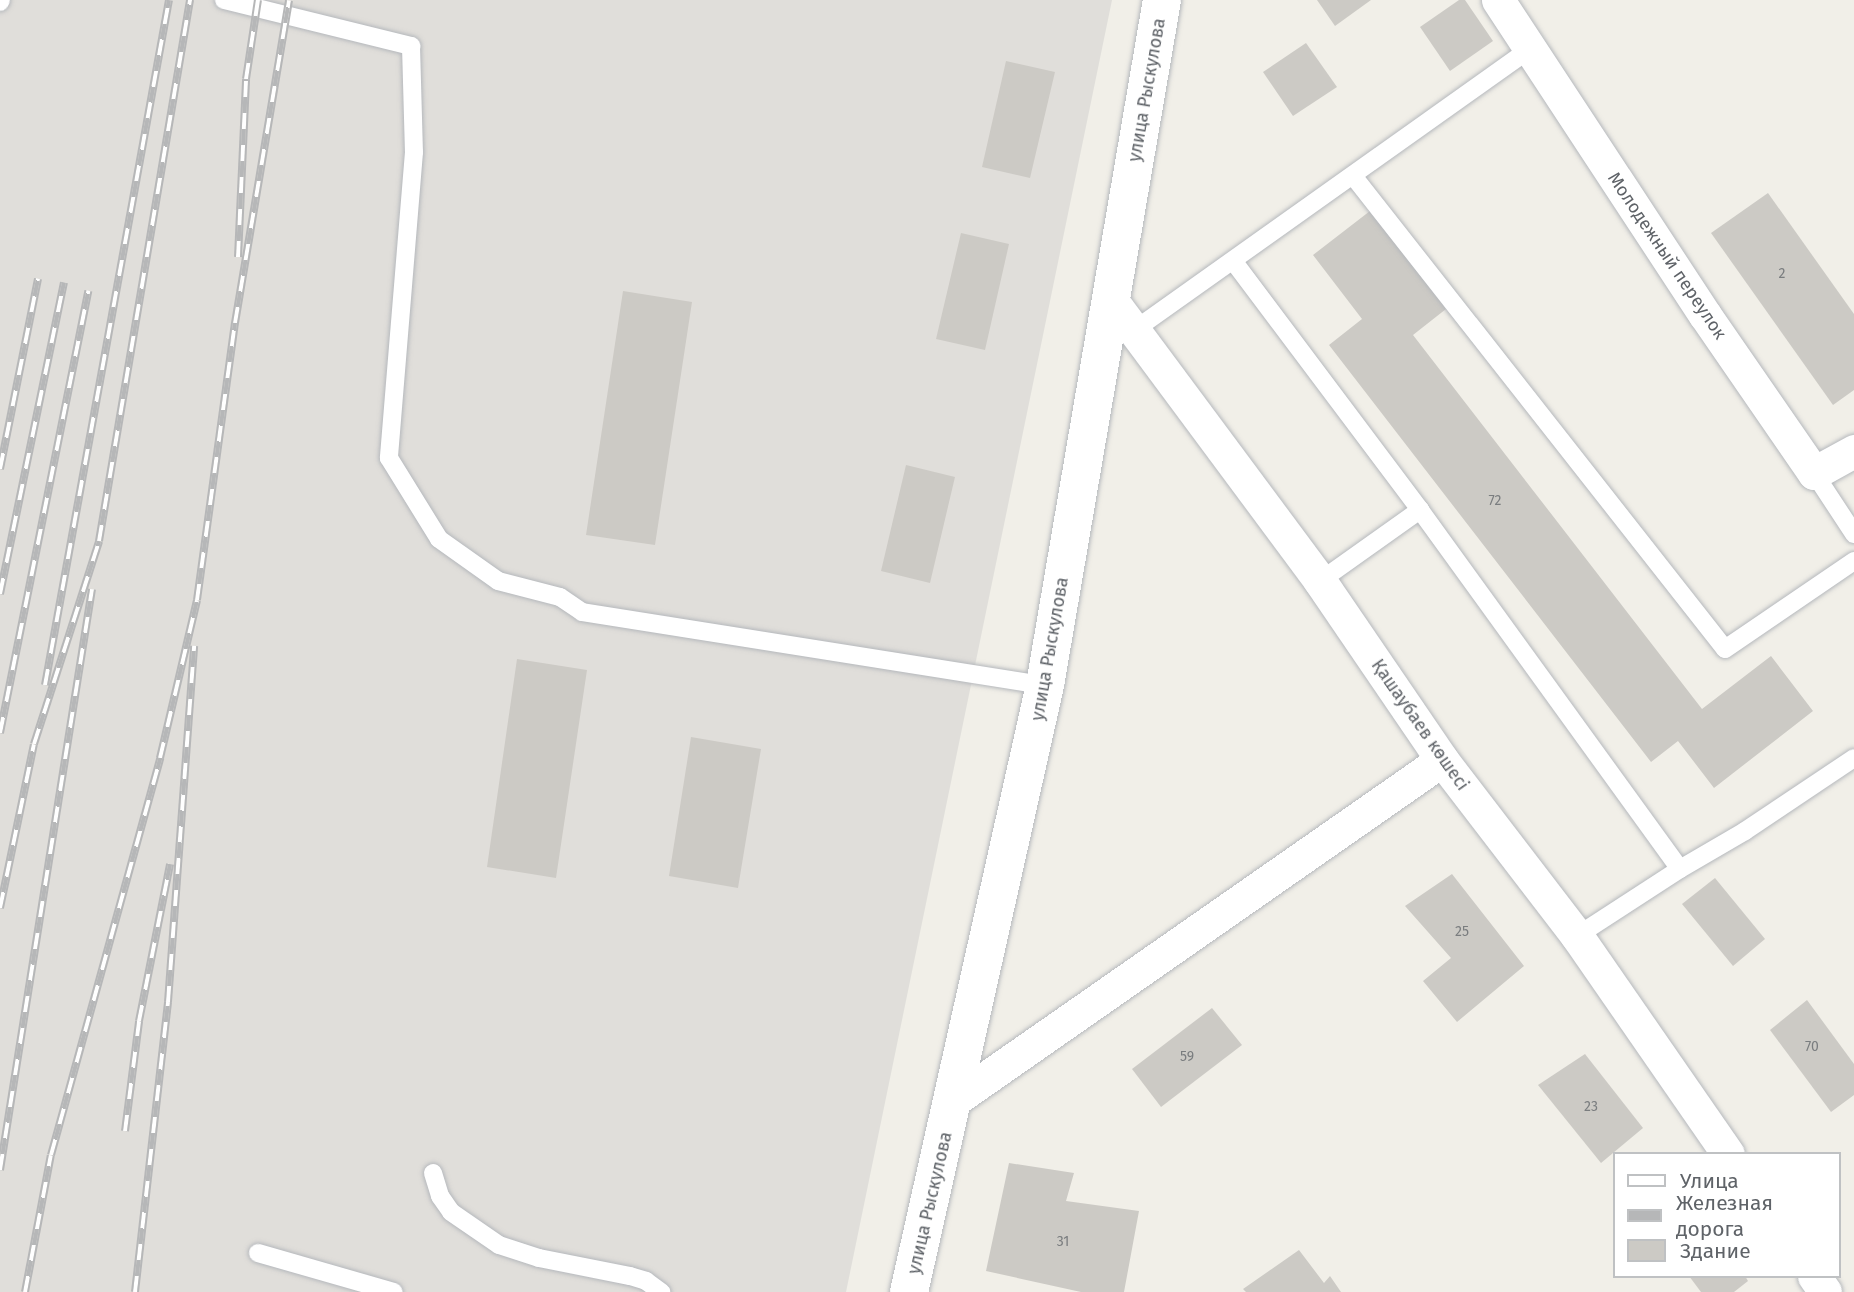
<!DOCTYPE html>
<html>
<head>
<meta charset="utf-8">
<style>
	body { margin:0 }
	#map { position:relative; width:1854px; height:1292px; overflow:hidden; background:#f1efe8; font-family:"Fira Sans",sans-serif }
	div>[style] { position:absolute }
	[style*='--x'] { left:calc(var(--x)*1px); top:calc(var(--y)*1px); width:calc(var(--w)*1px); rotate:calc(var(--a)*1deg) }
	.industrial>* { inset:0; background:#e0deda }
	.building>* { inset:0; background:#cccac5 }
	.roads { filter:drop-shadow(0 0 2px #b5b8bc) drop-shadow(0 0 2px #b5b8bc) }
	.service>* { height:18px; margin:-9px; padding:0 9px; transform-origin:9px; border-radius:9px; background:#fff }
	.minor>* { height:33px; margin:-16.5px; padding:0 16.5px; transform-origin:16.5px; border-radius:16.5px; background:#fff }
	.tertiary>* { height:38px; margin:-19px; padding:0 19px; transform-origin:19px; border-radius:19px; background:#fff }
	.rail>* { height:8px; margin-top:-4px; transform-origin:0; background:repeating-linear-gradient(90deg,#fff 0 16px,#b6b7b8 0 32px); box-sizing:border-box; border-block:2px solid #b6b7b8 }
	span { translate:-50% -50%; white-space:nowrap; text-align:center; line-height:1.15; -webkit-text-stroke:6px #fff; paint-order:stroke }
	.number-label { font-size:14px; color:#7a7d7f }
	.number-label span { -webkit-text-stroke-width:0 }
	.street-label { font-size:18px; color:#5f6368 }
	.legend { position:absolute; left:1613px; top:1152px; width:228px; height:126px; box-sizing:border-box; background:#fff; border:2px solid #bfc1c3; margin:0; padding:9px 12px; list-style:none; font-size:21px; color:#5f6368 }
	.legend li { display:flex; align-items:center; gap:14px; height:35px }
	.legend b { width:35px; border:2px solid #bfc1c3 }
</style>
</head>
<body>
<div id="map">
	<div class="industrial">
		<div style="clip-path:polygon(0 0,1112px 0,846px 1292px,0 1292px)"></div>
	</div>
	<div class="building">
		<div style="clip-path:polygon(1317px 0,1371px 0,1335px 26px)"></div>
		<div style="clip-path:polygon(1459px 0,1465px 0,1493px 41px,1450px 71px,1420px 27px)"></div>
		<div style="clip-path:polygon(1306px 43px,1337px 87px,1293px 116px,1263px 72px)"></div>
		<div style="clip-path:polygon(1006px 61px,1055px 72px,1030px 178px,982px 167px)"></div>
		<div style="clip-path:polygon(1768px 193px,1854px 314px,1854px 390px,1833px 405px,1711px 233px)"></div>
		<div style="clip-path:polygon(1370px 211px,1446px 309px,1413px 335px,1702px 709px,1771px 656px,1813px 711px,1714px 788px,1678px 741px,1651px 762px,1329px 345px,1362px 319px,1313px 255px)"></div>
		<div style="clip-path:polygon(961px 233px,1009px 244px,985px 350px,936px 339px)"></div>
		<div style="clip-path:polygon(623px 291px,692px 302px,655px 545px,586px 535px)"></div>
		<div style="clip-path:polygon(906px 465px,955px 477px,930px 583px,881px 571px)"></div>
		<div style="clip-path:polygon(517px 659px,587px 670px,556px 878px,487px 867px)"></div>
		<div style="clip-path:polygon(691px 737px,761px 749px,738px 888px,669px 876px)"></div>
		<div style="clip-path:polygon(1452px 874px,1524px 966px,1457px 1022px,1423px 981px,1451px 958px,1405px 906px)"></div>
		<div style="clip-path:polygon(1715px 878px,1765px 939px,1733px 966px,1682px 904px)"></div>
		<div style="clip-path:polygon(1807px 1000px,1854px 1064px,1854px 1095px,1831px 1112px,1770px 1030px)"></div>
		<div style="clip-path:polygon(1212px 1008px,1242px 1045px,1161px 1107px,1132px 1069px)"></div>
		<div style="clip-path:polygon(1585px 1054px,1643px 1128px,1601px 1163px,1538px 1085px)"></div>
		<div style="clip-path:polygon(1009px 1163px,1074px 1173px,1066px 1201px,1139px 1211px,1124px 1292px,1081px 1292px,986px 1271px)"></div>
		<div style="clip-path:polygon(1299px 1250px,1324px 1283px,1330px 1276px,1341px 1292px,1246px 1292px,1243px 1289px)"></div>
		<div style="clip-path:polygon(1689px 1276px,1745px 1276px,1748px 1281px,1734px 1292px,1701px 1292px)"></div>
	</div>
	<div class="roads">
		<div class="service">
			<div style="--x:224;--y:0;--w:193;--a:13.8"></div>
			<div style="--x:411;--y:46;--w:106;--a:88.4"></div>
			<div style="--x:414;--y:152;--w:307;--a:94.7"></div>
			<div style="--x:389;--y:458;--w:95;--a:58.3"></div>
			<div style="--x:439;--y:539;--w:72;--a:35.4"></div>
			<div style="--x:498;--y:581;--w:64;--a:14.5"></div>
			<div style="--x:560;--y:597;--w:27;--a:34"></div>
			<div style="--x:582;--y:612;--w:469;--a:9"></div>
			<div style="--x:0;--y:2;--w:2;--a:-63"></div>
			<div style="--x:1354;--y:177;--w:600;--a:51.83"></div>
			<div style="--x:1725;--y:649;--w:156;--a:-34.3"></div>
			<div style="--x:1234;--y:262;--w:310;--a:53.1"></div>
			<div style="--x:1420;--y:510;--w:443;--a:54.1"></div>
			<div style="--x:1680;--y:869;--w:123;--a:147"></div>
			<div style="--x:1133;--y:331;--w:487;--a:-35.4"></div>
			<div style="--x:1814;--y:473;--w:73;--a:56.7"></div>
			<div style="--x:1320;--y:581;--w:123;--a:-35.4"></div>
			<div style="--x:1680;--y:869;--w:75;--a:-30.3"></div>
			<div style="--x:1745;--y:831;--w:131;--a:-33.8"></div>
			<div style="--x:433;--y:1173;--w:24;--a:73"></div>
			<div style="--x:440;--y:1196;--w:19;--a:55"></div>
			<div style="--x:451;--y:1212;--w:58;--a:34.5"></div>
			<div style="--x:499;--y:1245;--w:42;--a:18"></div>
			<div style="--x:539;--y:1258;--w:93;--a:11.2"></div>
			<div style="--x:630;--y:1276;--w:17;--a:17"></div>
			<div style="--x:646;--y:1281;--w:19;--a:36"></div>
			<div style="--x:258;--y:1253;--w:141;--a:16"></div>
		</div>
		<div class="minor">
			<div style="--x:1498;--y:0;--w:377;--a:56.7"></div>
			<div style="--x:1705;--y:315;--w:192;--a:55.4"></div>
			<div style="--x:1814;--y:473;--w:46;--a:-28.8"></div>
			<div style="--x:1110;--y:298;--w:352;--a:53.4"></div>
			<div style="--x:1320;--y:581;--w:217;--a:55.7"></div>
			<div style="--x:1442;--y:760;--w:222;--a:52.5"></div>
			<div style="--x:1577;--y:936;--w:265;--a:55.3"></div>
			<div style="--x:953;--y:1101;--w:596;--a:-34.89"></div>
			<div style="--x:1814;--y:1276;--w:19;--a:55"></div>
		</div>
		<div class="tertiary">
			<div style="--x:909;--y:1292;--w:622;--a:-77.37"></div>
			<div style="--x:1045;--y:685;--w:695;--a:-80.31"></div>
		</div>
	</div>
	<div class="rail">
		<div style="--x:238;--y:257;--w:178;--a:-87.4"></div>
		<div style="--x:246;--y:79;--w:80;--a:-81.4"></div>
		<div style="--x:0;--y:469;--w:194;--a:-78.7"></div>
		<div style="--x:0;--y:594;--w:318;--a:-78.4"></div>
		<div style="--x:45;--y:685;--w:696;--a:-79.74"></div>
		<div style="--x:0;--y:733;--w:451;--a:-78.7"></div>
		<div style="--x:0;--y:908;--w:167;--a:-78.3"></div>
		<div style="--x:34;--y:744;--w:213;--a:-72.2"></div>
		<div style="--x:99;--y:541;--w:549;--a:-80.45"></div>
		<div style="--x:125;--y:1131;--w:111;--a:-82.7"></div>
		<div style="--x:139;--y:1021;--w:160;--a:-78.8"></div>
		<div style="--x:0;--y:1170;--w:588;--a:-81"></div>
		<div style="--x:25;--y:1292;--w:139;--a:-79.3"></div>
		<div style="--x:51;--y:1155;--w:412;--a:-74.6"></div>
		<div style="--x:160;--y:758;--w:162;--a:-76.8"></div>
		<div style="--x:197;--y:600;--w:280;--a:-82.2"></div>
		<div style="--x:235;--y:323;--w:327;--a:-80.5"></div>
		<div style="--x:135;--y:1292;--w:292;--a:-83.5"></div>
		<div style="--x:168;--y:1002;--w:357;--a:-85.8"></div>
	</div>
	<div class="number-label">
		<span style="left:1782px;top:274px">2</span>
		<span style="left:1495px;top:501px">72</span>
		<span style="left:1462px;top:932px">25</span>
		<span style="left:1812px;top:1047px">70</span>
		<span style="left:1187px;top:1057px">59</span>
		<span style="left:1591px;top:1107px">23</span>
		<span style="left:1063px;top:1242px">31</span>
	</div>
	<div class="street-label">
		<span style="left:1147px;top:90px;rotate:-80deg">улица Рыскулова</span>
		<span style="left:1667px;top:256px;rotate:56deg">Молодежный переулок</span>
		<span style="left:1050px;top:649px;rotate:-80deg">улица Рыскулова</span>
		<span style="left:1420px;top:725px;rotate:55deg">Қашаубаев көшесі</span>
		<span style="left:930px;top:1203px;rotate:-77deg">улица Рыскулова</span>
	</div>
	<ul class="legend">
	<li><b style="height:9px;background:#fff"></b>Улица</li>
	<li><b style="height:9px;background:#b6b7b8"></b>Железная дорога</li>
	<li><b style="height:19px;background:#cccac5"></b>Здание</li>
	</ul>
</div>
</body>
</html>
